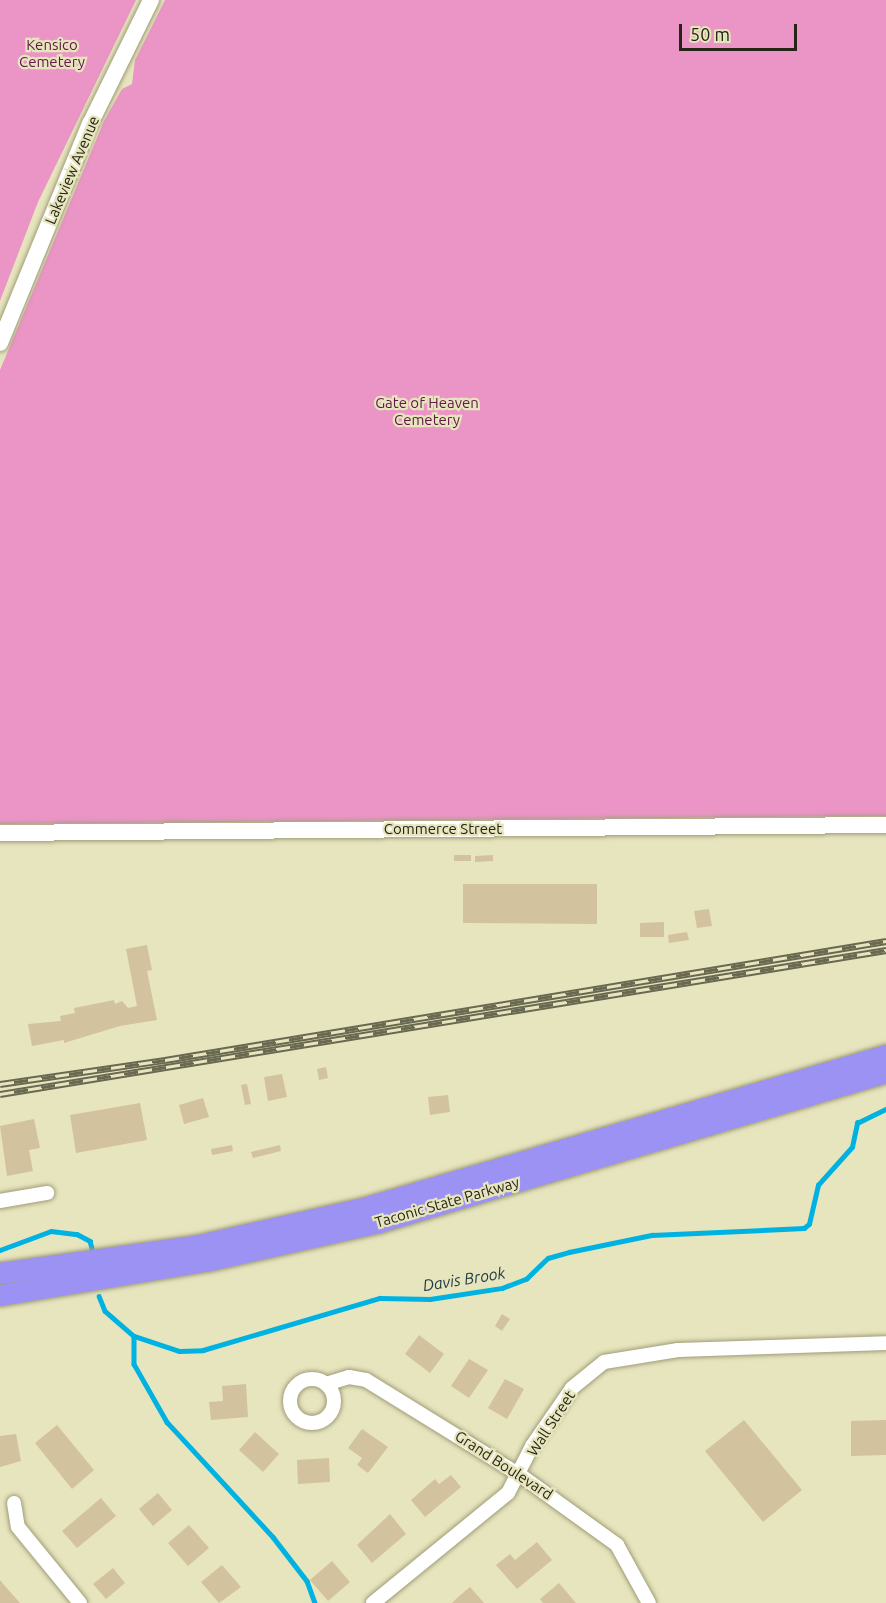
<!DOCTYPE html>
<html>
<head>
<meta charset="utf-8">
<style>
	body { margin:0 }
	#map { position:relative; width:886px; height:1603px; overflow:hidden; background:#e7e5be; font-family:Ubuntu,sans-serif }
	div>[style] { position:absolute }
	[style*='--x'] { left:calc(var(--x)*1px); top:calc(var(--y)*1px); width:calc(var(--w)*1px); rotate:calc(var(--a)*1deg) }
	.green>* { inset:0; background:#ea95c5 }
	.stream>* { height:4.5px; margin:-2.25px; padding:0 2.25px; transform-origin:2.25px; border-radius:2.25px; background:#00b2e1 }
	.building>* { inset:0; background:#d3c29e }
	.roads { filter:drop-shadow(0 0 2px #9f9d78) drop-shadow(0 0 2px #9f9d78) }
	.minor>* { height:14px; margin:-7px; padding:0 7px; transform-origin:7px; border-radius:7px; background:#fff }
	.minor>.ring { margin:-7px; padding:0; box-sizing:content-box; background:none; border:14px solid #fff; border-radius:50% }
	.tertiary>* { height:16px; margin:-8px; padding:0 8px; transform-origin:8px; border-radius:8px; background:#fff }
	.trunk>* { height:21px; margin:-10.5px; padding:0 10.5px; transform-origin:10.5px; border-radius:10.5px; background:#9c92f4 }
	.rail>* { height:7px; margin-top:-3.5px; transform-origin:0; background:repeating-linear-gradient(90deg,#e7e5be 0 14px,#696850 0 28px); box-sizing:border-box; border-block:2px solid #696850 }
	span { translate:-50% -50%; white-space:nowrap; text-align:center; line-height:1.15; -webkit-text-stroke:4.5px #e7e5be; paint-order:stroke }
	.park-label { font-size:15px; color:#621747 }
	.street-label { font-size:15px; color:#252415 }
	.water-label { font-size:16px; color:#1c3944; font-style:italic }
	.scale { position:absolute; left:679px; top:24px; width:118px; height:27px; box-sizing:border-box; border:3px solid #252415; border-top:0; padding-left:8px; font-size:18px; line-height:21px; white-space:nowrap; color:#252415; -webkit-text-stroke:4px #e7e5be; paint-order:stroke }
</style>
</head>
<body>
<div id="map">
	<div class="green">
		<div style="clip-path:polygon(0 0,136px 0,38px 202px,0 301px)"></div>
		<div style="clip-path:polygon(165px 0,886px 0,886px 816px,0 824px,0 370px,104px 121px,122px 89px,132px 84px,135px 60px)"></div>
	</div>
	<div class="stream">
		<div style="--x:0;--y:1250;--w:54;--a:-20.4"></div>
		<div style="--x:51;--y:1231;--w:26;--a:7"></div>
		<div style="--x:77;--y:1234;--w:15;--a:28"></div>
		<div style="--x:90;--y:1241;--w:7;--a:74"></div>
		<div style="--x:99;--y:1296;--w:16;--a:68"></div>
		<div style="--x:105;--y:1311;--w:38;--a:41"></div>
		<div style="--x:134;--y:1336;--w:47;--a:18.4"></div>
		<div style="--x:179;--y:1351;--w:24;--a:-2"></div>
		<div style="--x:203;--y:1350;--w:184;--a:-16.4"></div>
		<div style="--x:380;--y:1298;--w:50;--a:1.1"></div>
		<div style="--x:430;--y:1299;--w:73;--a:-8.7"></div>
		<div style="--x:502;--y:1288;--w:26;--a:-21"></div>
		<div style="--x:526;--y:1279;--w:30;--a:-44"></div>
		<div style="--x:548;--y:1258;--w:22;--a:-16"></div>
		<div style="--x:569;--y:1252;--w:85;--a:-11.6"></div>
		<div style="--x:652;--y:1235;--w:152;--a:-2.6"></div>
		<div style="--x:804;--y:1228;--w:6;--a:-39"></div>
		<div style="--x:809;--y:1224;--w:40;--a:-77"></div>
		<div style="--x:818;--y:1185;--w:51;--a:-48.2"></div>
		<div style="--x:852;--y:1147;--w:25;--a:-78"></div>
		<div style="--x:857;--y:1123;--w:32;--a:-26"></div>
		<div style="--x:134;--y:1336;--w:28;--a:90"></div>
		<div style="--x:134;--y:1364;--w:67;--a:60.4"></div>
		<div style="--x:167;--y:1422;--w:156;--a:47.3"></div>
		<div style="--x:273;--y:1537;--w:56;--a:52.3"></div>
		<div style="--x:307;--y:1581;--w:23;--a:70"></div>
	</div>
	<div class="building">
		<div style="clip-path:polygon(454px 855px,471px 855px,471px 861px,454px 861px)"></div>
		<div style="clip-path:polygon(493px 855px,493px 861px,475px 862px,475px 856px)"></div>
		<div style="clip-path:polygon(463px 884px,597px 884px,597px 924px,463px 923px)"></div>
		<div style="clip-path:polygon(709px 909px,712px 926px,697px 928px,694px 911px)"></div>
		<div style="clip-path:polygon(664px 922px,664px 937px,640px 937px,640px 923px)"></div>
		<div style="clip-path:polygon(687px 932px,689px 940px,669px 943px,668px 935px)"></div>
		<div style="clip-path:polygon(147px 945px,152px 970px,147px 971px,157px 1020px,120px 1026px,64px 1043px,64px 1040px,32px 1046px,28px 1024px,61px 1021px,60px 1016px,75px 1013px,74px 1008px,114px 1000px,115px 1004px,122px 1001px,128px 1008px,137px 1006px,126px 949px)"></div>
		<div style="clip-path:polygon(326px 1067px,328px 1078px,319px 1080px,317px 1069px)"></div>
		<div style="clip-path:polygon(282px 1074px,287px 1097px,268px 1101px,264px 1077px)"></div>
		<div style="clip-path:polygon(247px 1084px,251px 1104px,245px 1105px,241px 1085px)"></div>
		<div style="clip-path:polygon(448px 1095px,450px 1112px,430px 1115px,428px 1097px)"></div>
		<div style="clip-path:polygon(203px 1098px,209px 1117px,184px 1124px,179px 1105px)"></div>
		<div style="clip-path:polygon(140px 1103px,147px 1140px,76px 1153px,70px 1115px)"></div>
		<div style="clip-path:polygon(34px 1119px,40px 1148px,29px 1150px,33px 1171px,7px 1176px,0 1126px)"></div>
		<div style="clip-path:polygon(232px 1145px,233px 1151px,212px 1155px,211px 1149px)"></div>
		<div style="clip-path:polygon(280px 1145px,281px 1151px,253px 1158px,251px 1152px)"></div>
		<div style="clip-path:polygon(502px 1314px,510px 1319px,502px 1331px,495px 1326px)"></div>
		<div style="clip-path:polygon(419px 1335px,444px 1354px,430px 1373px,405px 1354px)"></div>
		<div style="clip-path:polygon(469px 1359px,488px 1370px,469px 1398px,451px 1386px)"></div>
		<div style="clip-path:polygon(505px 1379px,524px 1389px,507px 1419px,488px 1408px)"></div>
		<div style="clip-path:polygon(246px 1384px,248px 1417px,211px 1420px,209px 1402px,223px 1401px,222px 1386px)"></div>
		<div style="clip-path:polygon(744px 1420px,802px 1490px,763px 1522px,705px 1451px)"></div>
		<div style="clip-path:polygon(886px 1420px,886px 1455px,851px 1456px,851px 1421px)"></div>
		<div style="clip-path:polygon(57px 1425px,94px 1470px,72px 1489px,35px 1443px)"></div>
		<div style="clip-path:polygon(362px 1429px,388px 1447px,368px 1473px,357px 1465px,362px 1458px,348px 1448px)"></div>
		<div style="clip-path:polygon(255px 1432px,279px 1454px,263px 1472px,239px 1450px)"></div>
		<div style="clip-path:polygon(16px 1434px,21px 1461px,0 1467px,0 1436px)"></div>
		<div style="clip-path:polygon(329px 1458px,330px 1482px,298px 1484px,297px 1460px)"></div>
		<div style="clip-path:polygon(451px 1475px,461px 1487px,425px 1517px,411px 1500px,435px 1479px,439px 1484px)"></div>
		<div style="clip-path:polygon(158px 1493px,172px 1510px,153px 1526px,139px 1509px)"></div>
		<div style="clip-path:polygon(101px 1498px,116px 1516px,77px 1548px,62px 1531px)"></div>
		<div style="clip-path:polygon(390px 1514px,406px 1534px,372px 1563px,357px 1545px)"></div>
		<div style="clip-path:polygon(189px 1525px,209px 1548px,188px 1566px,168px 1543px)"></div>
		<div style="clip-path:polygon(537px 1542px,552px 1560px,517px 1589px,496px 1565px,510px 1554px,515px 1560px)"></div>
		<div style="clip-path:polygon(332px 1561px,350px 1582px,328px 1601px,310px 1580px)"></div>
		<div style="clip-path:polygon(222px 1565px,241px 1587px,219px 1603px,201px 1582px)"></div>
		<div style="clip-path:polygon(113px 1568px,125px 1583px,106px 1599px,93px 1584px)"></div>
		<div style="clip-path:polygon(0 1580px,5px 1586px,20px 1603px,0 1603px)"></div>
		<div style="clip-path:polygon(559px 1583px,576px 1603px,543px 1603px,540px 1599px)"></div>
		<div style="clip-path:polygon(470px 1587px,484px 1603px,452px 1603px,457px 1598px)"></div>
	</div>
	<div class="roads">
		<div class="minor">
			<div style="--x:0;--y:1201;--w:48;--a:-9.7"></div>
			<div class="ring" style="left:290px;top:1379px;width:30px;height:30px"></div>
			<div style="--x:326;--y:1384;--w:24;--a:-17"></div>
			<div style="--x:349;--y:1377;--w:17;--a:10"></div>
			<div style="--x:366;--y:1380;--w:181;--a:31.7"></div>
			<div style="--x:520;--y:1475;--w:120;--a:35.8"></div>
			<div style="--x:617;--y:1545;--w:66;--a:61.1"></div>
			<div style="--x:14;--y:1503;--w:24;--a:81"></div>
			<div style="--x:18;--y:1527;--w:98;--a:50.8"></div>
			<div style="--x:373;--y:1603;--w:174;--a:-39.2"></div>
			<div style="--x:508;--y:1493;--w:53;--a:-62.9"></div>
			<div style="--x:532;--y:1446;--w:70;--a:-55.4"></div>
			<div style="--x:572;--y:1388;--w:41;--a:-39.1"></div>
			<div style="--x:604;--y:1362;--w:75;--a:-9.2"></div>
			<div style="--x:678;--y:1350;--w:208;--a:-1.9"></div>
		</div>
		<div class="tertiary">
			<div style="--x:0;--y:343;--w:237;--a:-67.7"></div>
			<div style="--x:90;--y:124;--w:138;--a:-63.8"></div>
			<div style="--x:0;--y:833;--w:886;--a:-0.52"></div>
		</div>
		<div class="trunk">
			<div style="--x:0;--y:1273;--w:201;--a:-8"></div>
			<div style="--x:199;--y:1245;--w:172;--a:-12.7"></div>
			<div style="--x:367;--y:1207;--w:541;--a:-16.32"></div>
			<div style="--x:0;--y:1295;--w:213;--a:-9.5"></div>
			<div style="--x:210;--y:1260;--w:173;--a:-12.7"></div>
			<div style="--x:379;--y:1222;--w:529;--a:-16.48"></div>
		</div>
	</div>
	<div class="rail">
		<div style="--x:0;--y:1084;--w:167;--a:-8.3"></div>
		<div style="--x:165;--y:1060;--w:731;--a:-9.37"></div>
		<div style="--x:0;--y:1094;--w:898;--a:-9.23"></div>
	</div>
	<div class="park-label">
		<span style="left:52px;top:53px">Kensico<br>Cemetery</span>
		<span style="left:427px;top:411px">Gate of Heaven<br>Cemetery</span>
	</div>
	<div class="street-label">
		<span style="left:72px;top:170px;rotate:-67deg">Lakeview Avenue</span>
		<span style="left:443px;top:829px">Commerce Street</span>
		<span style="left:447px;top:1202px;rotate:-16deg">Taconic State Parkway</span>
		<span style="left:551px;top:1423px;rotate:-57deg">Wall Street</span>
		<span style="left:504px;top:1465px;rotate:33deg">Grand Boulevard</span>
	</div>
	<div class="water-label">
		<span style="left:464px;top:1279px;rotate:-9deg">Davis Brook</span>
	</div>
	<div class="scale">50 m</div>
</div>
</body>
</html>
